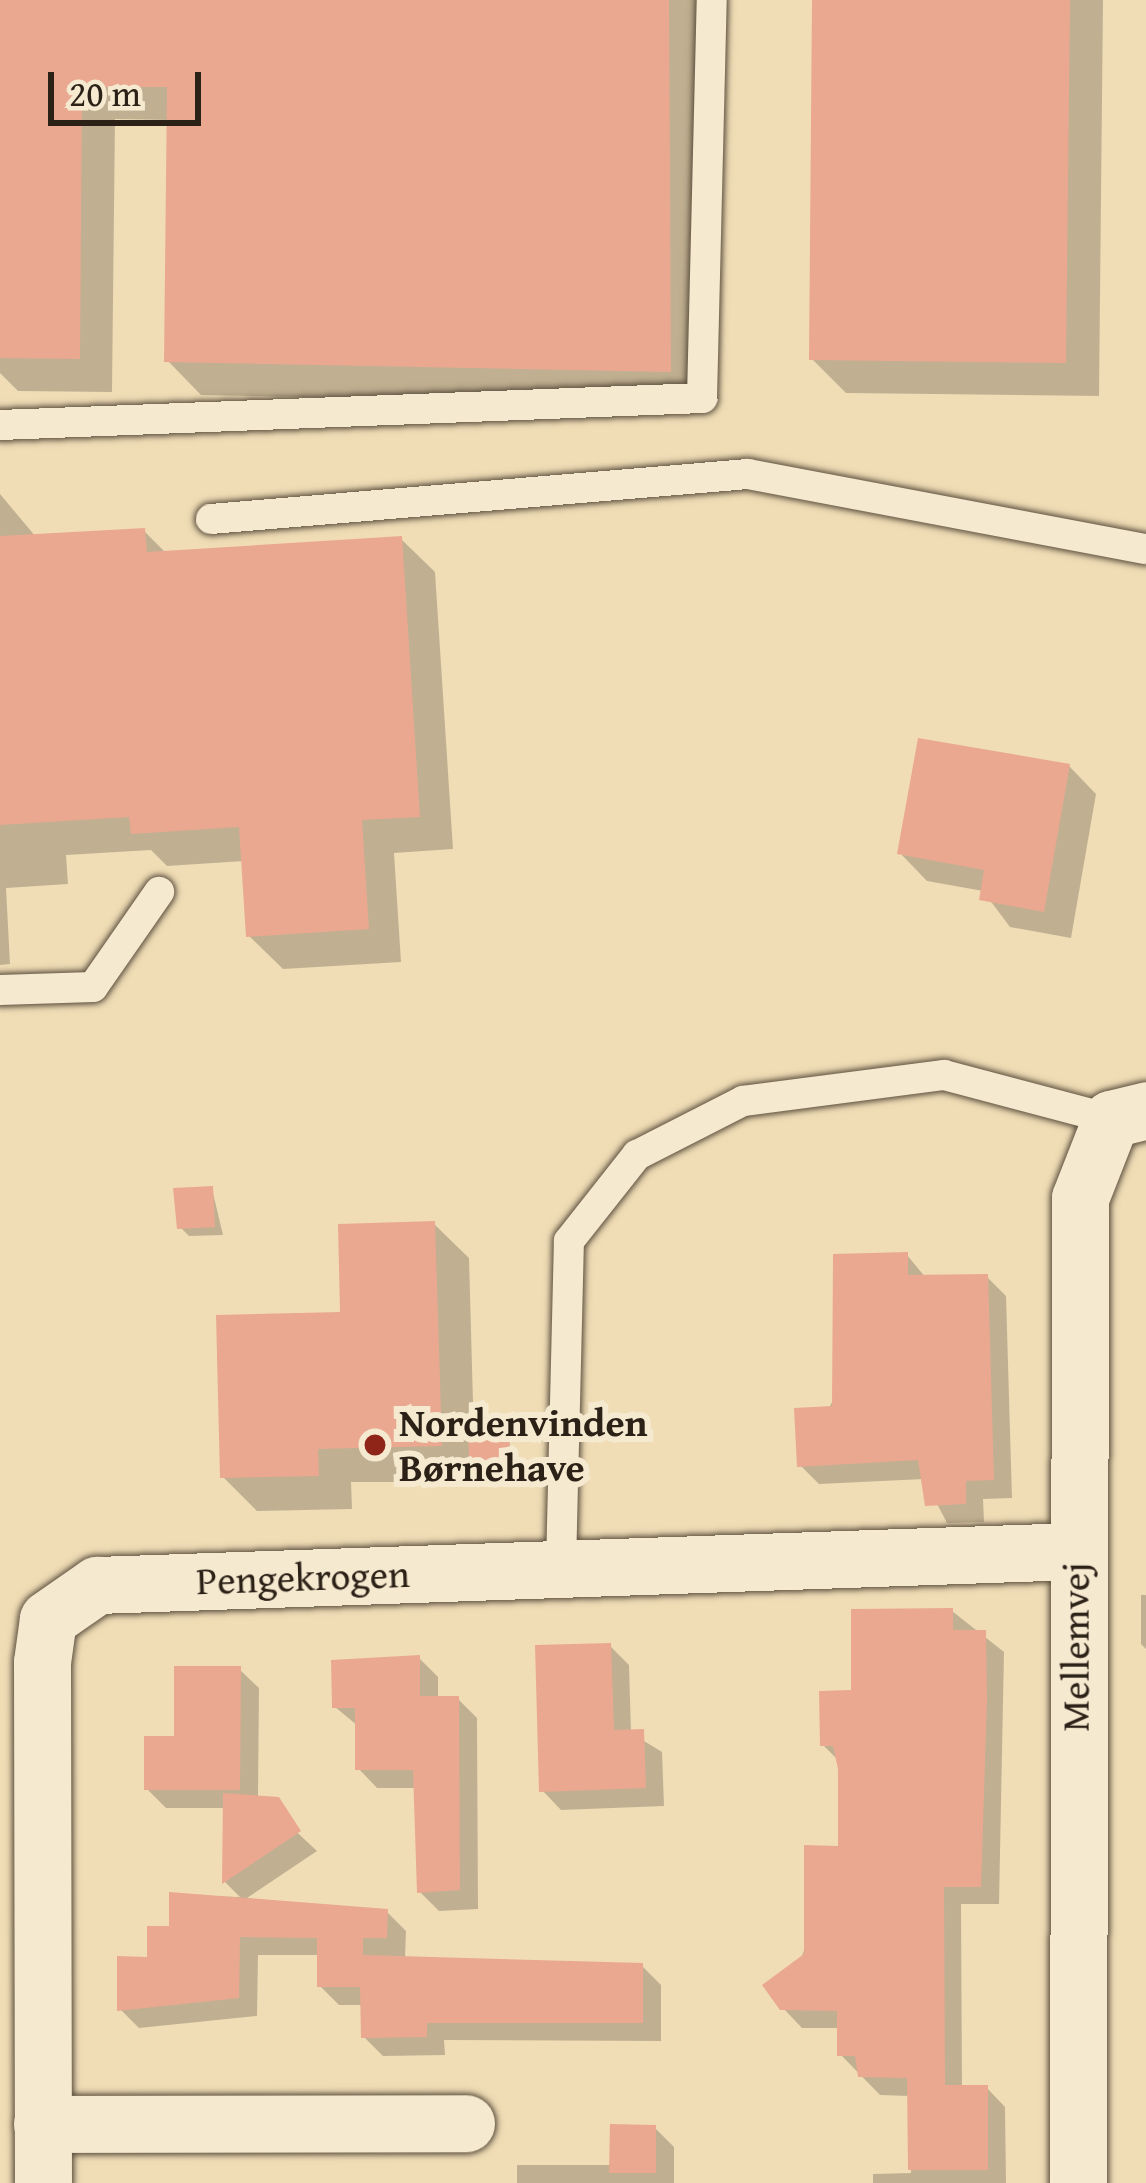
<!DOCTYPE html>
<html>
<head>
<meta charset="utf-8">
<style>
	body { margin:0 }
	#map { position:relative; width:1146px; height:2183px; overflow:hidden; background:#f0ddb6; font-family:"Gentium Book Plus",serif }
	div>[style] { position:absolute }
	[style*='--x'] { left:calc(var(--x)*1px); top:calc(var(--y)*1px); width:calc(var(--w)*1px); rotate:calc(var(--a)*1deg) }
	.shadow>* { inset:0; background:#0003 }
	.building>* { inset:0; background:#eaa891 }
	.roads { filter:drop-shadow(0 0 3px #5d503f) drop-shadow(0 0 3px #5d503f) }
	.lane>* { height:30px; margin:-15px; padding:0 15px; transform-origin:15px; border-radius:15px; background:#f5e9d0 }
	.street>* { height:57px; margin:-28.5px; padding:0 28.5px; transform-origin:28.5px; border-radius:28.5px; background:#f5e9d0 }
	.dots>* { width:33px; height:33px; translate:-50% -50%; box-sizing:border-box; border:6px solid #f5e9d0; border-radius:50% }
	span { translate:-50% -50%; white-space:nowrap; text-align:center; line-height:1.15; -webkit-text-stroke:12px #f5e9d0; paint-order:stroke }
	.poi-label { font-size:39px; color:#2c2117; font-weight:700 }
	.left { translate:0 -50%; text-align:left }
	.street-label { font-size:39px; color:#2c2117 }
	.scale { position:absolute; left:48px; top:72px; width:153px; height:54px; box-sizing:border-box; border:6px solid #2c2117; border-top:0; padding-left:15px; font-size:36px; line-height:42px; white-space:nowrap; color:#2c2117; -webkit-text-stroke:9px #f5e9d0; paint-order:stroke }
</style>
</head>
<body>
<div id="map">
	<div class="shadow">
		<div style="clip-path:polygon(0 0,711px 0,704px 405px,201px 395px,167px 360px,170px 120px,115px 119px,112px 392px,18px 391px,0 373px)"></div>
		<div style="clip-path:polygon(815px 0,1103px 0,1099px 396px,846px 393px,812px 359px)"></div>
		<div style="clip-path:polygon(0 494px,36px 537px,144px 531px,167px 554px,401px 539px,435px 572px,453px 849px,394px 853px,401px 962px,283px 969px,249px 936px,244px 861px,167px 866px,151px 850px,66px 855px,68px 884px,6px 888px,10px 964px,0 965px)"></div>
		<div style="clip-path:polygon(1069px 766px,1096px 794px,1071px 938px,1010px 927px,983px 891px,927px 881px,900px 853px)"></div>
		<div style="clip-path:polygon(212px 1189px,223px 1235px,189px 1236px,180px 1227px)"></div>
		<div style="clip-path:polygon(434px 1224px,469px 1258px,474px 1438px,508px 1437px,519px 1482px,351px 1482px,352px 1509px,257px 1511px,223px 1477px,343px 1315px)"></div>
		<div style="clip-path:polygon(907px 1255px,926px 1278px,987px 1277px,1006px 1296px,1012px 1498px,983px 1499px,984px 1522px,947px 1523px,924px 1479px,819px 1484px,800px 1465px)"></div>
		<div style="clip-path:polygon(1141px 1595px,1146px 1595px,1146px 1649px,1141px 1644px)"></div>
		<div style="clip-path:polygon(952px 1611px,1004px 1652px,999px 1904px,961px 1904px,962px 2088px,987px 2088px,1005px 2107px,1006px 2183px,873px 2183px,873px 2174px,911px 2173px,910px 2096px,880px 2095px,840px 2054px,840px 2028px,802px 2028px,783px 2008px,841px 1849px,840px 1762px,823px 1745px,854px 1693px)"></div>
		<div style="clip-path:polygon(610px 1646px,629px 1665px,631px 1733px,662px 1752px,664px 1806px,561px 1810px,542px 1790px)"></div>
		<div style="clip-path:polygon(419px 1658px,438px 1677px,438px 1699px,458px 1699px,477px 1718px,478px 1909px,439px 1911px,420px 1892px,417px 1788px,377px 1788px,358px 1768px,358px 1726px,335px 1707px)"></div>
		<div style="clip-path:polygon(239px 1669px,259px 1688px,258px 1796px,317px 1851px,247px 1898px,387px 1912px,406px 1931px,405px 1959px,642px 1966px,661px 1985px,661px 2041px,444px 2040px,445px 2055px,383px 2056px,364px 2037px,363px 2005px,339px 2005px,320px 1986px,320px 1955px,258px 1955px,257px 2016px,139px 2028px,120px 2009px,172px 1929px,172px 1895px,240px 1897px,225px 1882px,226px 1808px,166px 1808px,147px 1789px)"></div>
		<div style="clip-path:polygon(655px 2128px,674px 2147px,674px 2183px,517px 2183px,517px 2165px,612px 2165px)"></div>
	</div>
	<div class="building">
		<div style="clip-path:polygon(0 0,669px 0,671px 372px,164px 362px,167px 87px,82px 87px,80px 359px,0 358px)"></div>
		<div style="clip-path:polygon(812px 0,1070px 0,1066px 363px,809px 360px)"></div>
		<div style="clip-path:polygon(145px 528px,147px 552px,402px 536px,420px 817px,362px 820px,369px 929px,246px 937px,239px 827px,131px 834px,129px 817px,0 825px,0 536px)"></div>
		<div style="clip-path:polygon(918px 738px,1070px 764px,1044px 912px,979px 900px,984px 870px,897px 854px)"></div>
		<div style="clip-path:polygon(213px 1186px,215px 1227px,177px 1229px,173px 1188px)"></div>
		<div style="clip-path:polygon(435px 1221px,442px 1446px,318px 1449px,319px 1476px,220px 1478px,216px 1315px,340px 1312px,338px 1224px)"></div>
		<div style="clip-path:polygon(908px 1252px,908px 1275px,988px 1274px,994px 1480px,966px 1481px,966px 1504px,925px 1506px,918px 1460px,797px 1467px,794px 1408px,832px 1406px,833px 1254px)"></div>
		<div style="clip-path:polygon(509px 1434px,511px 1474px,470px 1476px,468px 1436px)"></div>
		<div style="clip-path:polygon(953px 1608px,953px 1630px,986px 1630px,987px 1699px,981px 1887px,944px 1887px,945px 2085px,988px 2085px,988px 2170px,908px 2170px,907px 2078px,858px 2077px,855px 2056px,837px 2056px,837px 2011px,780px 2010px,762px 1985px,804px 1954px,804px 1845px,838px 1846px,838px 1769px,833px 1746px,820px 1746px,819px 1691px,851px 1690px,851px 1609px)"></div>
		<div style="clip-path:polygon(611px 1643px,614px 1730px,644px 1729px,646px 1788px,539px 1792px,535px 1645px)"></div>
		<div style="clip-path:polygon(420px 1655px,420px 1696px,459px 1696px,460px 1890px,417px 1893px,413px 1770px,355px 1770px,355px 1708px,332px 1708px,331px 1660px)"></div>
		<div style="clip-path:polygon(174px 1666px,241px 1666px,240px 1790px,144px 1790px,144px 1736px,174px 1736px)"></div>
		<div style="clip-path:polygon(223px 1793px,279px 1797px,301px 1831px,222px 1884px)"></div>
		<div style="clip-path:polygon(169px 1892px,388px 1909px,387px 1938px,363px 1938px,363px 1955px,643px 1963px,643px 2023px,427px 2023px,427px 2037px,361px 2038px,360px 1987px,317px 1987px,317px 1938px,240px 1937px,239px 1998px,117px 2011px,117px 1956px,147px 1957px,147px 1926px,169px 1926px)"></div>
		<div style="clip-path:polygon(610px 2124px,656px 2125px,656px 2173px,609px 2173px)"></div>
	</div>
	<div class="roads">
		<div class="lane">
			<div style="--x:0;--y:425;--w:703;--a:-2.2"></div>
			<div style="--x:702;--y:398;--w:398;--a:-88.6"></div>
			<div style="--x:211;--y:519;--w:539;--a:-4.79"></div>
			<div style="--x:748;--y:474;--w:405;--a:10.7"></div>
			<div style="--x:0;--y:990;--w:93;--a:-1.8"></div>
			<div style="--x:93;--y:987;--w:116;--a:-55.2"></div>
			<div style="--x:561;--y:1566;--w:325;--a:-88.6"></div>
			<div style="--x:569;--y:1241;--w:110;--a:-51.7"></div>
			<div style="--x:637;--y:1155;--w:119;--a:-27"></div>
			<div style="--x:743;--y:1101;--w:203;--a:-7.4"></div>
			<div style="--x:944;--y:1075;--w:173;--a:14.8"></div>
		</div>
		<div class="street">
			<div style="--x:42;--y:2124;--w:424;--a:-0.1"></div>
			<div style="--x:43;--y:2183;--w:521;--a:-90.11"></div>
			<div style="--x:42;--y:1662;--w:43;--a:-82.1"></div>
			<div style="--x:48;--y:1619;--w:60;--a:-34.8"></div>
			<div style="--x:97;--y:1585;--w:978;--a:-1.99"></div>
			<div style="--x:1078;--y:2183;--w:985;--a:-89.88"></div>
			<div style="--x:1080;--y:1198;--w:85;--a:-68.6"></div>
			<div style="--x:1111;--y:1119;--w:36;--a:-14"></div>
		</div>
	</div>
	<div class="dots">
		<div style="left:375px;top:1445px;background:#8f2418"></div>
	</div>
	<div class="poi-label">
		<span class="left" style="left:399px;top:1445px">Nordenvinden<br>Børnehave</span>
	</div>
	<div class="street-label">
		<span style="left:303px;top:1577px;rotate:-2deg">Pengekrogen</span>
		<span style="left:1075px;top:1647px;rotate:-90deg">Mellemvej</span>
	</div>
	<div class="scale">20 m</div>
</div>
</body>
</html>
